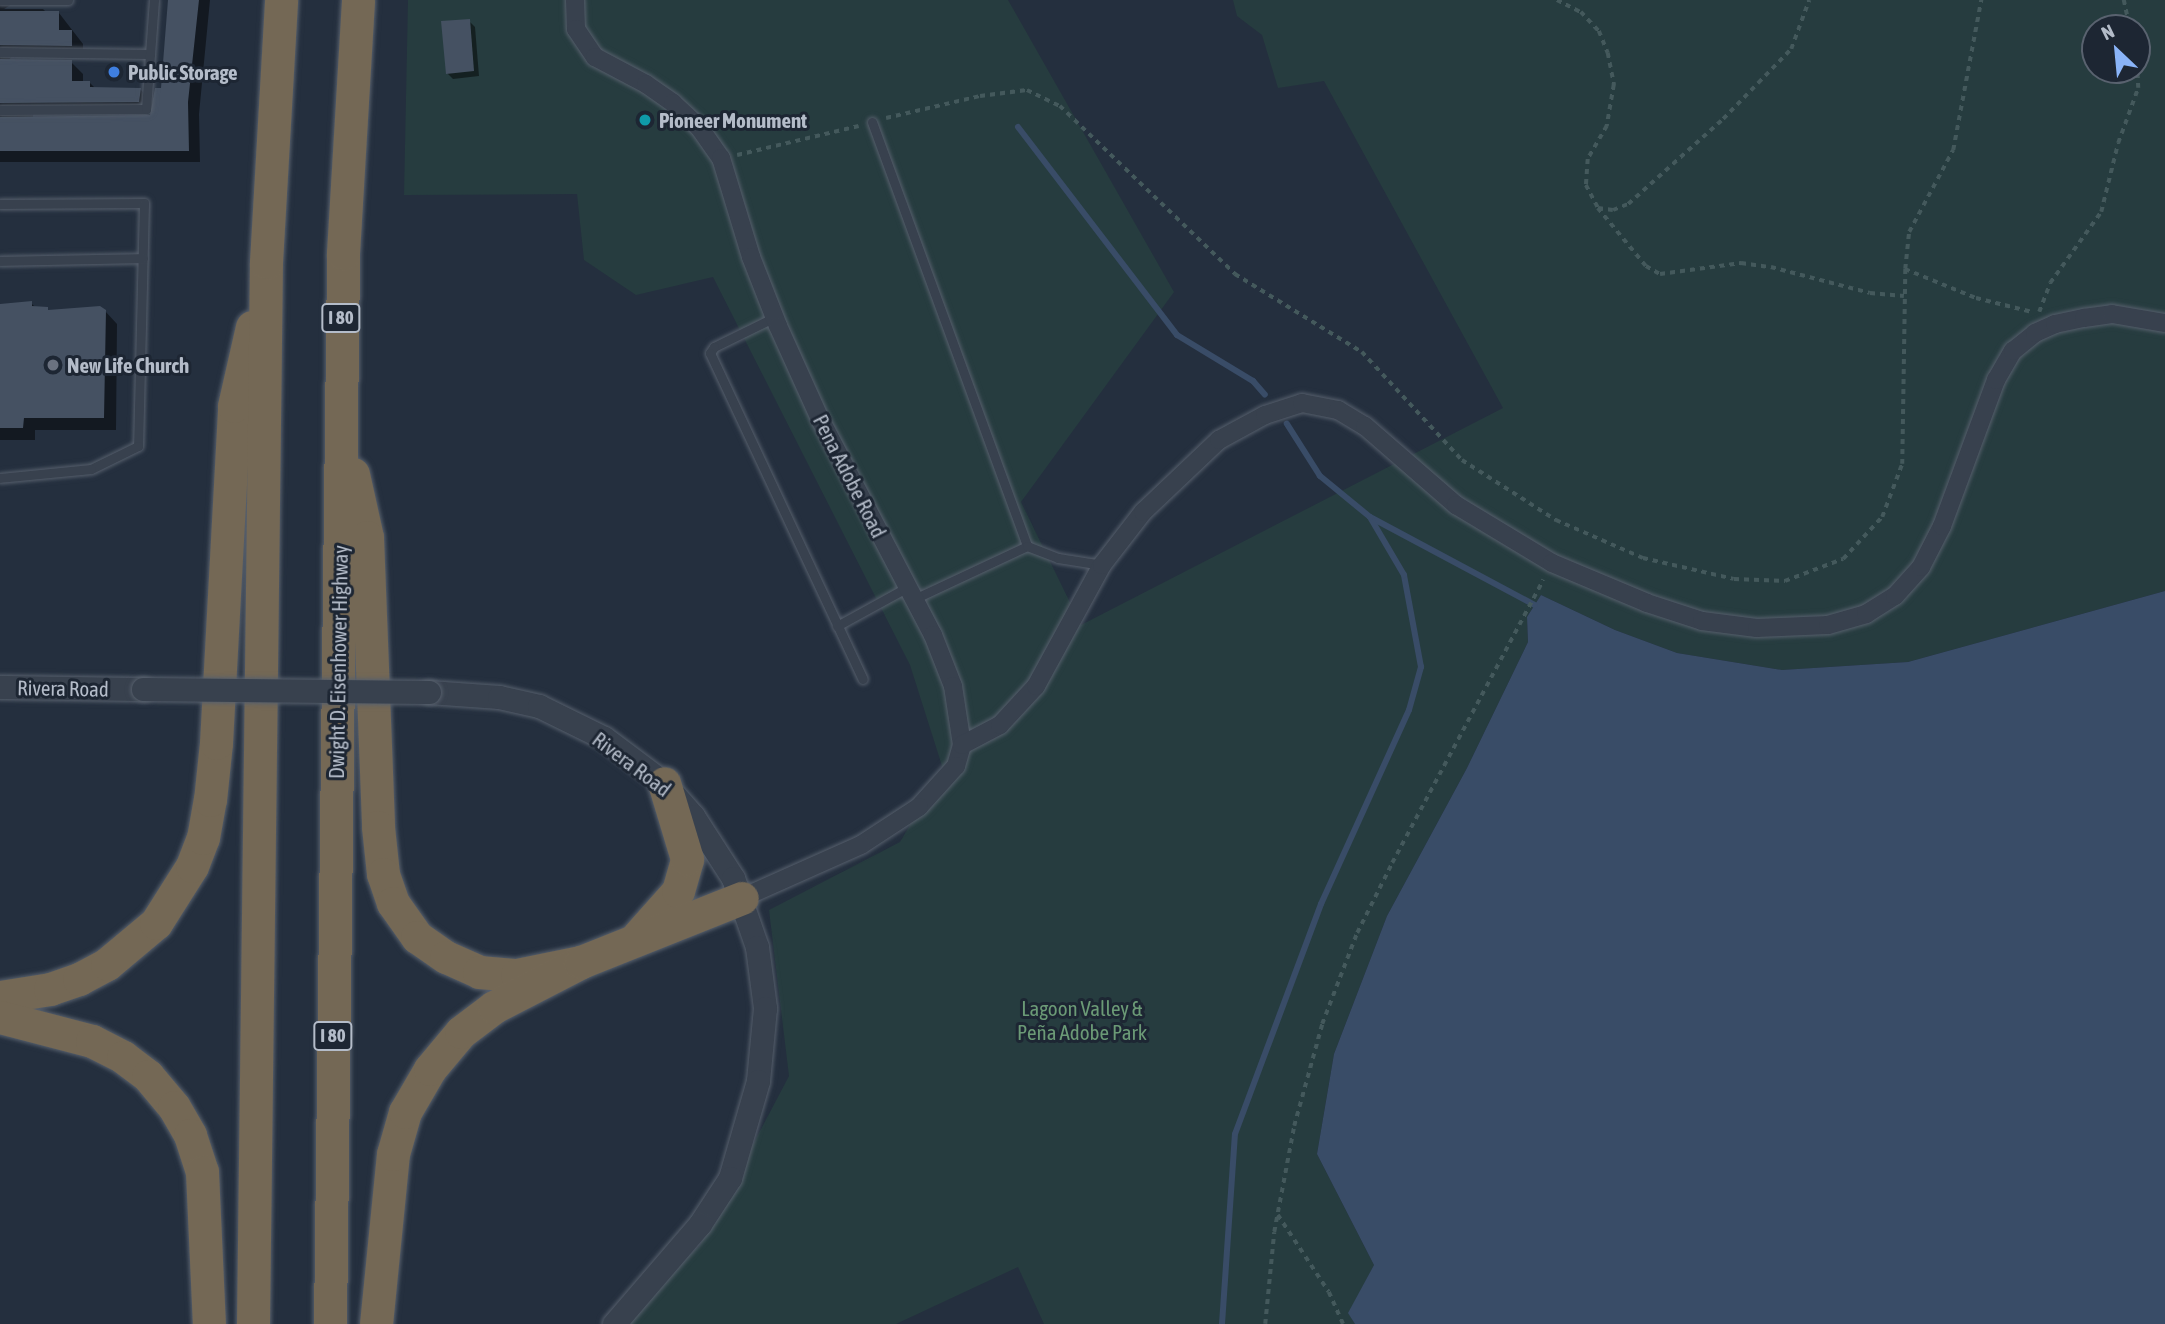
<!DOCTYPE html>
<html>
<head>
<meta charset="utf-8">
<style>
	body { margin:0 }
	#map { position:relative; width:2165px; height:1324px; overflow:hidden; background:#242f3e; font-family:"Asap Condensed",sans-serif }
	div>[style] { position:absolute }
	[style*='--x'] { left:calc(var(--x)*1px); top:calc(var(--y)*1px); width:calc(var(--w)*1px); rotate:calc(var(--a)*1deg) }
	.green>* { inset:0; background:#263c3f }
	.water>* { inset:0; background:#394c67 }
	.shadow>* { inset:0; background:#0007 }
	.stream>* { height:6px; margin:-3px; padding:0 3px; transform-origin:3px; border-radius:3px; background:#394c67 }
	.building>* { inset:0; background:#455162 }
	.path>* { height:3.5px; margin-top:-1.75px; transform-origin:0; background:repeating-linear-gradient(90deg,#44595c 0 5px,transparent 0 10px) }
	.roads { filter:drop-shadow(0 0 2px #565f6c) drop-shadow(0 0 2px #565f6c) }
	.service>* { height:9px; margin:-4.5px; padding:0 4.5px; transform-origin:4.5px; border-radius:4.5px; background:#38414e }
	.minor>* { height:18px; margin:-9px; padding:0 9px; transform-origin:9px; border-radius:9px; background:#38414e }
	.tertiary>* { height:23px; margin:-11.5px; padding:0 11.5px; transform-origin:11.5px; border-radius:11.5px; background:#38414e }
	.motorway>* { height:33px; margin:-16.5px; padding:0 16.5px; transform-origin:16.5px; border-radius:16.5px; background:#746855 }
	.bridges { filter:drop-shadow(0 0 2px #565f6c) drop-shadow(0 0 2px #565f6c) }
	.tertiary-bridge>* { height:23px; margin:-11.5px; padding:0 11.5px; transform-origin:11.5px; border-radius:11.5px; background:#38414e }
	.dots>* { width:19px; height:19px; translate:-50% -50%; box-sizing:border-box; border:4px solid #1d2633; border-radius:50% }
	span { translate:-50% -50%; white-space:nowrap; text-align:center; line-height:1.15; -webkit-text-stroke:6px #1d2633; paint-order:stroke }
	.shield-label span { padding:2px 5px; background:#1d2633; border:2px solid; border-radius:5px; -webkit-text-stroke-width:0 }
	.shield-label { font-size:19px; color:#b4bcc9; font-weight:700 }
	.poi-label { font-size:21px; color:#b4bcc9; font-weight:700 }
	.left { translate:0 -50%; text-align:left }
	.street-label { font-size:21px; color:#b4bcc9 }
	.park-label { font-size:21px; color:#6b9a76 }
	.north { position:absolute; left:2081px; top:14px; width:70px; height:70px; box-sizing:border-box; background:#1d2633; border:2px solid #59626f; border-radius:50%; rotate:334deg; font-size:19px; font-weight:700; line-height:28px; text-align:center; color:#b4bcc9 }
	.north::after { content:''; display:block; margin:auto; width:24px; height:32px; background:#8ab4f8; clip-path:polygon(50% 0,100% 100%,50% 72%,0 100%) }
</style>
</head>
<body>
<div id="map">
	<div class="green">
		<div style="clip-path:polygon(evenodd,408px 0,1008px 0,1174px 292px,1021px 502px,1081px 625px,1503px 408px,1324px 81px,1278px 88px,1262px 35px,1237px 16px,1233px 0,2165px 0,2165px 591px,1908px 662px,1782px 670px,1677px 653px,1615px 630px,1541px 595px,1527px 617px,1528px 642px,1467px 768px,1387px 916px,1334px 1054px,1317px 1154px,1374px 1265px,1349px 1313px,1355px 1324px,1044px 1324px,1018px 1267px,896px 1324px,620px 1324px,700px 1245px,789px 1076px,769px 910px,900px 842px,943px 769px,910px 665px,713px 277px,636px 295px,584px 260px,577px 194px,404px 195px,408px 0,2095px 28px,2137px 28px,2137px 70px,2095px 70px,2095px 28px)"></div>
	</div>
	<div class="water">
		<div style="clip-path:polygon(2165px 591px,2165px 1324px,1355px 1324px,1348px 1313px,1374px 1265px,1317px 1154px,1334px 1054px,1387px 916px,1467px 768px,1528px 642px,1527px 617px,1541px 595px,1615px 630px,1677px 653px,1782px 670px,1908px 662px)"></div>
	</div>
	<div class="shadow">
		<div style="clip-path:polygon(evenodd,0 0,12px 4px,4px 9px,43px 9px,47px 13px,59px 13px,83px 44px,83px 57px,12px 56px,8px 61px,71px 62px,83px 74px,83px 82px,89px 82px,96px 89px,140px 89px,154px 104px,162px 89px,170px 0,210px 0,199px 114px,200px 162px,0 162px,0 0,155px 113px,146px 118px,33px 118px,33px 114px,155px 113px)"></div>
		<div style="clip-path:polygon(469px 21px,475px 27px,479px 76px,453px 79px,447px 73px)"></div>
		<div style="clip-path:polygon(31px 303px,36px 308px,50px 311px,105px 311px,117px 324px,116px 430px,35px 430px,35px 440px,0 440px,0 305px)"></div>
	</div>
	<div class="stream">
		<div style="--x:1018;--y:127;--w:262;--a:52.6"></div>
		<div style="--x:1177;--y:335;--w:89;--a:31.2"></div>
		<div style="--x:1253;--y:381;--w:18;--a:49"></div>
		<div style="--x:1370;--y:517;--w:187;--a:28.1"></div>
		<div style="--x:1222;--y:1324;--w:190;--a:-86.1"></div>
		<div style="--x:1235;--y:1134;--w:246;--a:-69.5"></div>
		<div style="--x:1321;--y:904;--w:213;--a:-65.6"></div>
		<div style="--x:1409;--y:710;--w:45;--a:-74.4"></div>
		<div style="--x:1421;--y:667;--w:94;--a:-100.5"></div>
		<div style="--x:1404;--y:575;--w:67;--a:-120.4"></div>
		<div style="--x:1370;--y:517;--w:65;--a:-140.6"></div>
		<div style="--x:1320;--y:476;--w:62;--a:-122.4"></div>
	</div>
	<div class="building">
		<div style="clip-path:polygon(168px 0,199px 0,188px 102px,189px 151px,0 151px,0 117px,150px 115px,155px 88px,161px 88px)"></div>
		<div style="clip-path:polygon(0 11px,59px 11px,59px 30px,72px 30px,72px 46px,0 45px)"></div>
		<div style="clip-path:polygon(470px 19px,474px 71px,446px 74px,441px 21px)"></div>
		<div style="clip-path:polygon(0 59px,72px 60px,72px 81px,90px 81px,90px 87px,141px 88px,139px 102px,0 103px)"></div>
		<div style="clip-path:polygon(32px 301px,32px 306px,48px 307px,48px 310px,100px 306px,106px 310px,104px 418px,24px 418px,23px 428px,0 428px,0 304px)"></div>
	</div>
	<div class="path">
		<div style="--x:1557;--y:0;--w:27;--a:27"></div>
		<div style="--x:1581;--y:12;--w:26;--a:47"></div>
		<div style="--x:1599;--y:31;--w:24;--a:68"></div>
		<div style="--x:1608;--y:53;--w:33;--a:79"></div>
		<div style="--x:1614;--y:85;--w:42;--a:99.7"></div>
		<div style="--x:1607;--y:126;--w:38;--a:120"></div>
		<div style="--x:1588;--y:159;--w:26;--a:94"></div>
		<div style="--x:1586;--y:185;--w:26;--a:62"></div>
		<div style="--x:1598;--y:208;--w:15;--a:8"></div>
		<div style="--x:1613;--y:210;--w:16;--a:-22"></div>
		<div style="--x:1628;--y:204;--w:127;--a:-41.8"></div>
		<div style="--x:1723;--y:119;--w:98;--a:-45.8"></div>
		<div style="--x:1791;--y:49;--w:52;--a:-69.8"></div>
		<div style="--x:2124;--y:0;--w:29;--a:78"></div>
		<div style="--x:886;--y:118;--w:97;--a:-13.2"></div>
		<div style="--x:980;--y:96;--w:47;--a:-7.3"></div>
		<div style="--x:1027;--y:90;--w:37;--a:26"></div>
		<div style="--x:1060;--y:106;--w:243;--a:43.8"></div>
		<div style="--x:1235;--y:274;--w:149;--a:31.6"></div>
		<div style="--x:1362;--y:352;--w:147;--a:47.2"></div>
		<div style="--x:1462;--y:460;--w:112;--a:32.6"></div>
		<div style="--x:1556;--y:520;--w:95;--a:23.6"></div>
		<div style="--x:1643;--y:558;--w:93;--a:13"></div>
		<div style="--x:1734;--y:579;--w:51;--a:2.2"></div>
		<div style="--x:1785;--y:581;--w:62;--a:-20.8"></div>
		<div style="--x:1843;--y:559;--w:57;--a:-47.1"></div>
		<div style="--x:1882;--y:517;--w:57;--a:-69.3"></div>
		<div style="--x:1902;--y:464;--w:195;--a:-89.1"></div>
		<div style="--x:1905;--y:269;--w:37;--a:-84"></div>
		<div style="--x:1909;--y:232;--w:93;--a:-61.8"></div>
		<div style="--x:1953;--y:150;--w:153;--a:-79.4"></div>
		<div style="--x:737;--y:155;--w:125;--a:-13.4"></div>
		<div style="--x:1598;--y:208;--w:75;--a:50.4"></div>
		<div style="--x:1646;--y:266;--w:16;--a:30"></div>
		<div style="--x:1660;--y:274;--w:82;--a:-7.7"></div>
		<div style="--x:1741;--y:263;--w:30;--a:8"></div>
		<div style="--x:1771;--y:267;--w:102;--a:14.7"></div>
		<div style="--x:1870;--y:293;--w:34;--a:5"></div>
		<div style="--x:1905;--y:269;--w:77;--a:22.2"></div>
		<div style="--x:1976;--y:298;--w:58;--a:14"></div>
		<div style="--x:2039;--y:312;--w:31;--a:-69"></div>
		<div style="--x:2050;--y:283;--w:87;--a:-54.3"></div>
		<div style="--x:2101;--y:212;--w:71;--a:-76.2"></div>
		<div style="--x:2118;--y:143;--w:59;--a:-70"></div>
		<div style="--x:2138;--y:88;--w:18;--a:-93"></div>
		<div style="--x:1278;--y:1215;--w:92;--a:56.5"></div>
		<div style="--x:1329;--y:1292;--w:35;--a:66"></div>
		<div style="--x:1265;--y:1324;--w:92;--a:-84.4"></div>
		<div style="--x:1274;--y:1232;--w:108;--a:-79.3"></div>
		<div style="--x:1294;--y:1126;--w:106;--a:-74.6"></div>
		<div style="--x:1322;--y:1024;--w:97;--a:-69"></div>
		<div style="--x:1357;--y:933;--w:78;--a:-63.4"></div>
		<div style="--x:1392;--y:863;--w:321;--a:-61.9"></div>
	</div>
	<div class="roads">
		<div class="service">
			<div style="--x:0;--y:0;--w:68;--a:0"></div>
			<div style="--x:0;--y:52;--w:150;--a:0.8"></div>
			<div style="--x:0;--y:110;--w:146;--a:-0.4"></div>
			<div style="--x:146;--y:109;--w:109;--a:-85.8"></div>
			<div style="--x:872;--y:122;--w:451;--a:69.9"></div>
			<div style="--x:0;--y:204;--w:144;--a:-0.4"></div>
			<div style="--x:144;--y:203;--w:243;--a:91.4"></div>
			<div style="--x:138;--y:446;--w:52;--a:153.9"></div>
			<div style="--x:91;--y:469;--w:91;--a:174.4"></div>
			<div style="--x:0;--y:261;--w:143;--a:-1.2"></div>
			<div style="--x:775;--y:317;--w:68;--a:153.8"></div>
			<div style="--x:714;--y:347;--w:7;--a:124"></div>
			<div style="--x:710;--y:353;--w:360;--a:64.9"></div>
			<div style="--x:914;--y:599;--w:125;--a:-25.1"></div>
			<div style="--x:1027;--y:546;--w:33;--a:21"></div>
			<div style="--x:1058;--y:558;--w:45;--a:9"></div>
			<div style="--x:837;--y:626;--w:81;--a:-28.8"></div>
		</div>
		<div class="minor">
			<div style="--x:575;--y:0;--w:29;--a:88"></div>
			<div style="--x:576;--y:29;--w:34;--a:56"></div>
			<div style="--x:595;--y:57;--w:58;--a:27.9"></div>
			<div style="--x:646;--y:84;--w:33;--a:35"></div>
			<div style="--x:673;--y:103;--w:35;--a:43"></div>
			<div style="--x:699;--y:127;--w:38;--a:55"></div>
			<div style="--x:721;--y:158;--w:103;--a:73.1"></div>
			<div style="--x:751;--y:257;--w:74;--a:68.6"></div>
			<div style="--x:778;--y:326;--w:102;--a:65.7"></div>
			<div style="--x:820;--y:419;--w:244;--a:62.4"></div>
			<div style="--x:933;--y:635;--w:55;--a:68.6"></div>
			<div style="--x:953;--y:686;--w:60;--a:81.3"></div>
			<div style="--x:962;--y:745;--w:22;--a:106"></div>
			<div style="--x:956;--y:766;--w:55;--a:132.1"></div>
			<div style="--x:919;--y:807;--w:69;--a:146.8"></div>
			<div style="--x:861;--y:845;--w:130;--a:156"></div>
			<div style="--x:962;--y:745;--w:43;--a:-27.8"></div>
			<div style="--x:1000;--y:725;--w:53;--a:-47.3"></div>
			<div style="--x:1036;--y:686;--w:138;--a:-61.4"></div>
			<div style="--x:1102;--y:565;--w:67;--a:-52.3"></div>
			<div style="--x:1143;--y:512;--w:105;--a:-43.5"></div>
			<div style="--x:1219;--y:440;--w:52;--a:-28.5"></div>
			<div style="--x:1265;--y:415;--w:39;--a:-18"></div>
			<div style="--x:1302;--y:403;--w:37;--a:11"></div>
			<div style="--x:1338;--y:410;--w:31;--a:31"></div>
			<div style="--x:1365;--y:426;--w:121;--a:41"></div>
			<div style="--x:1456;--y:505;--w:112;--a:31.1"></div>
			<div style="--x:1552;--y:563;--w:103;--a:22.8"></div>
			<div style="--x:1647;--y:603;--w:58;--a:18.1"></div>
			<div style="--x:1702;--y:621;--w:55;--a:7.3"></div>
			<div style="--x:1757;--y:628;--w:71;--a:-2.4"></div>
			<div style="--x:1828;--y:625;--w:40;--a:-16"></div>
			<div style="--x:1866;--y:614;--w:34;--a:-32"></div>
			<div style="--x:1895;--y:596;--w:39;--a:-48"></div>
			<div style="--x:1921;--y:567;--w:46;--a:-62.9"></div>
			<div style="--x:1942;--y:526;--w:156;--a:-69.7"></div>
			<div style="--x:1996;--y:380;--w:34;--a:-60"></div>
			<div style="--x:2013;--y:351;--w:28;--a:-39"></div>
			<div style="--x:2035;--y:333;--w:22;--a:-24"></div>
			<div style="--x:2055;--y:324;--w:30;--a:-12"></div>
			<div style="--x:2084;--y:318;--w:28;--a:-8"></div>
			<div style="--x:2112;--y:314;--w:54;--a:9.6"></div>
		</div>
		<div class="tertiary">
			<div style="--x:0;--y:687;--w:143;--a:0.8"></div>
			<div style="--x:429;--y:692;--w:70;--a:4.1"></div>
			<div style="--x:499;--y:697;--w:41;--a:12.7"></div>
			<div style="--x:539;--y:706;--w:72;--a:26.2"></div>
			<div style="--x:604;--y:738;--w:75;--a:36.9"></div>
			<div style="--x:664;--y:783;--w:44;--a:48.7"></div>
			<div style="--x:693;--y:816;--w:74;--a:57.2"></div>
			<div style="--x:733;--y:878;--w:73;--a:70.8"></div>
			<div style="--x:757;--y:947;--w:62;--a:82.5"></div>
			<div style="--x:765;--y:1008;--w:73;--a:95.5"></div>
			<div style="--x:758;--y:1081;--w:101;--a:106.1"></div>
			<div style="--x:730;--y:1178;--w:55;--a:123.1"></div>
			<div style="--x:700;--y:1224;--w:132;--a:130.7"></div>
		</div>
		<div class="motorway">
			<div style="--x:353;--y:474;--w:65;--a:77.5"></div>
			<div style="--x:367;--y:537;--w:290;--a:87.8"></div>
			<div style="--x:378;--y:827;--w:47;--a:83.9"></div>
			<div style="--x:383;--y:874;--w:31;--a:71"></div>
			<div style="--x:393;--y:903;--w:42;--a:54.8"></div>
			<div style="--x:417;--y:937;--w:35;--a:35"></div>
			<div style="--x:446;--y:957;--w:36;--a:24"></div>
			<div style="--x:479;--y:972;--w:38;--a:5"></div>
			<div style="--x:517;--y:975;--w:65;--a:-11.5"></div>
			<div style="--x:638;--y:936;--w:60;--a:-48.4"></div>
			<div style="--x:678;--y:891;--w:33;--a:-74"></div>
			<div style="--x:687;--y:859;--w:79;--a:-106.8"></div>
			<div style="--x:0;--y:997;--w:51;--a:-9.1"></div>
			<div style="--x:50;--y:989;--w:31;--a:-19"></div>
			<div style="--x:79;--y:979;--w:32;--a:-28"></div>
			<div style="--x:107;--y:964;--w:64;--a:-39.9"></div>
			<div style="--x:156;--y:923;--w:67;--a:-57.7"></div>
			<div style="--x:192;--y:866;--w:30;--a:-69"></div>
			<div style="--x:203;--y:838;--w:39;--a:-80"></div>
			<div style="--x:210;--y:800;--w:57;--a:-84"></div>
			<div style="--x:216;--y:743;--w:337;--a:-86.9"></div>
			<div style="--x:234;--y:406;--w:81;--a:-77.2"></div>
			<div style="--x:0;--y:1017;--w:95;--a:14.6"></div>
			<div style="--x:92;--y:1041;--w:35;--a:27"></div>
			<div style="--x:123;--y:1057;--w:31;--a:37"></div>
			<div style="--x:148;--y:1076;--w:40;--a:50"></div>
			<div style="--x:174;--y:1107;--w:32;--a:60"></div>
			<div style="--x:190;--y:1135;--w:39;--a:72"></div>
			<div style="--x:202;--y:1172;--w:152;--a:87.4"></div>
			<div style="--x:253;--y:1324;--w:1062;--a:-89.3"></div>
			<div style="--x:266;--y:262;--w:262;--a:-86.7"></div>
			<div style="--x:330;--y:1324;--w:1071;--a:-89.3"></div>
			<div style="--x:343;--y:253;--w:253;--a:-86.6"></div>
			<div style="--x:376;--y:1324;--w:171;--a:-84.3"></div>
			<div style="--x:393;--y:1154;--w:44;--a:-74.1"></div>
			<div style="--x:405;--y:1112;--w:50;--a:-59.8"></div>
			<div style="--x:430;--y:1069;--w:48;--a:-50"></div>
			<div style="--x:461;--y:1032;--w:41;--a:-37.1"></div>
			<div style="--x:494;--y:1007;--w:98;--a:-27.3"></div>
			<div style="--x:581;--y:962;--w:173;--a:-21.7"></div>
		</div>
	</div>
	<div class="bridges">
		<div class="tertiary-bridge">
			<div style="--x:143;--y:689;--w:286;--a:0.6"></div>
		</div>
	</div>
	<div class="dots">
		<div style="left:114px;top:72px;background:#3f7fe0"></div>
		<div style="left:645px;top:120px;background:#0f9aa8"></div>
		<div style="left:53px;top:365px;background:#6b7280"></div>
	</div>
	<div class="shield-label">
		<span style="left:341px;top:318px">I 80</span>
		<span style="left:333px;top:1036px">I 80</span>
	</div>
	<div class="poi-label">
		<span class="left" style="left:128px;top:72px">Public Storage</span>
		<span class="left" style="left:659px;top:120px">Pioneer Monument</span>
		<span class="left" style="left:67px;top:365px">New Life Church</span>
	</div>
	<div class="street-label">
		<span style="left:850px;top:476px;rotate:63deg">Pena Adobe Road</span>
		<span style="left:338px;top:662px;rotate:-89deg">Dwight D. Eisenhower Highway</span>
		<span style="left:63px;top:688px;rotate:1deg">Rivera Road</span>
		<span style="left:632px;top:764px;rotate:37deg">Rivera Road</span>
	</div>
	<div class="park-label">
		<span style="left:1082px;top:1020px">Lagoon Valley &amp;<br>Peña Adobe Park</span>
	</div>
	<div class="north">N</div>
</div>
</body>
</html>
